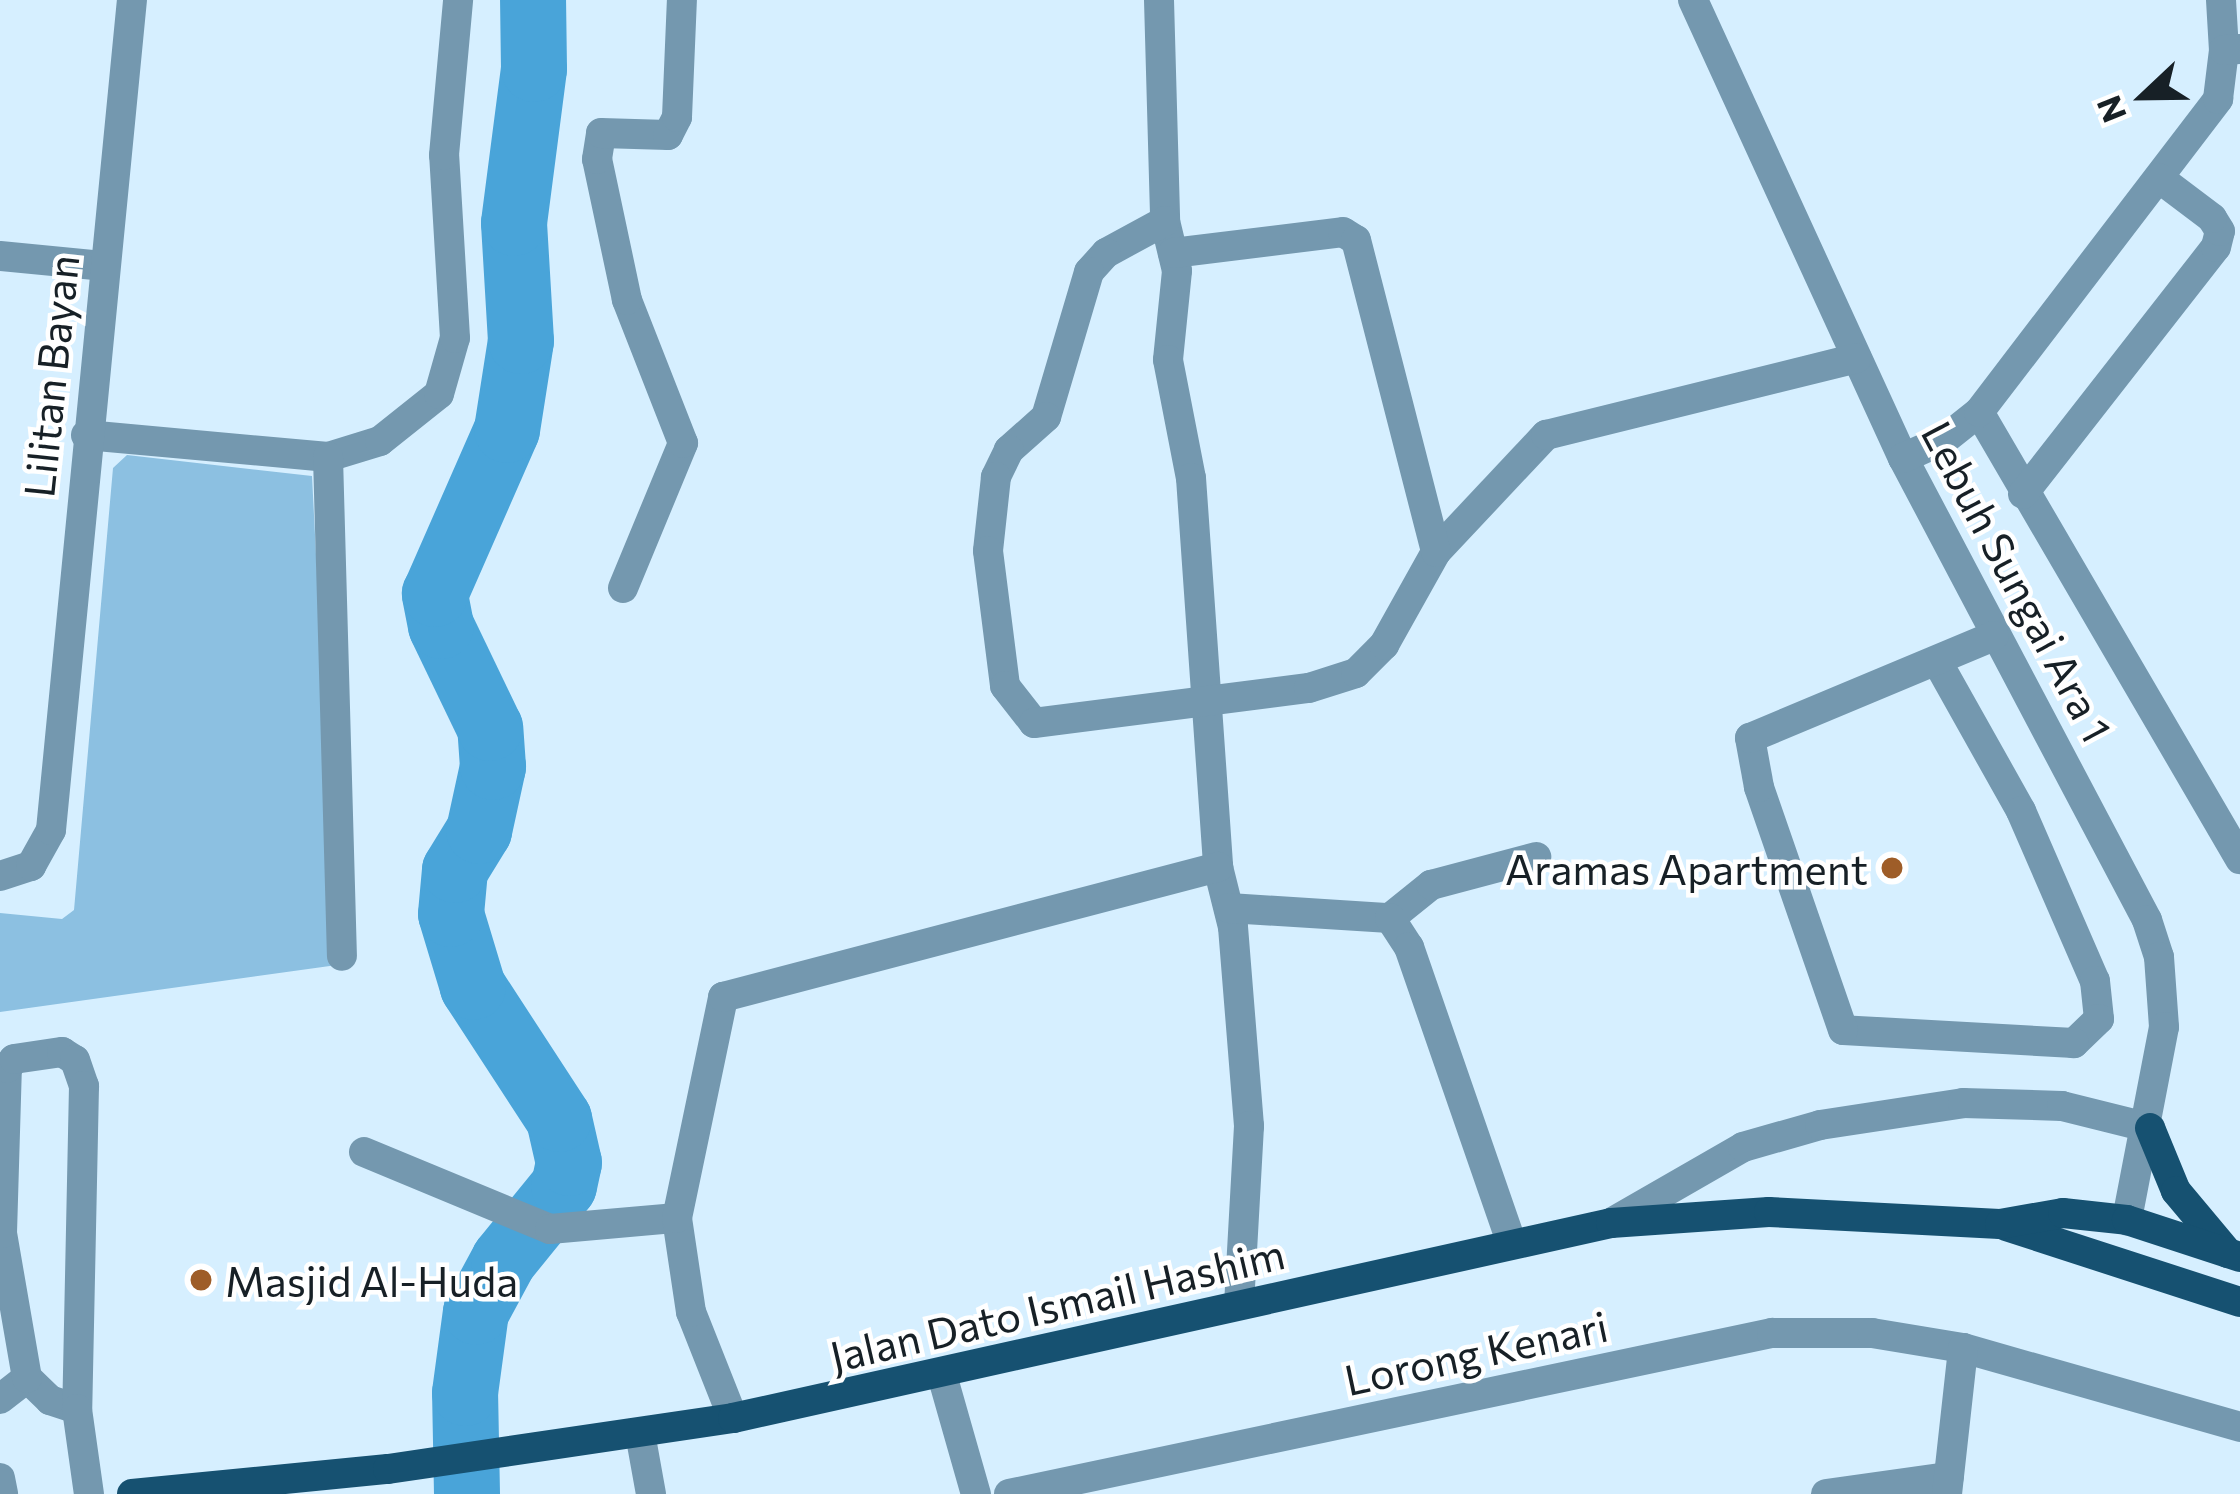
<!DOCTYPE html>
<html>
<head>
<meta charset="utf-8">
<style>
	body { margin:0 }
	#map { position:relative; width:2240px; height:1494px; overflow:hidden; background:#d6efff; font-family:Commissioner,sans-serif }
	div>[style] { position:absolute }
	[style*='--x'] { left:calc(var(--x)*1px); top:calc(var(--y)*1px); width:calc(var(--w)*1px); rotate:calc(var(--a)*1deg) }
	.green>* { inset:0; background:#8cc0e1 }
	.river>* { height:66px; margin:-33px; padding:0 33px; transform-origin:33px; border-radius:33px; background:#49a4d9 }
	.minor>* { height:30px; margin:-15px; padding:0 15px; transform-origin:15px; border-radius:15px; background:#7498af }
	.major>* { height:30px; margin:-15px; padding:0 15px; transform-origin:15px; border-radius:15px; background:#165171 }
	.dots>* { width:33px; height:33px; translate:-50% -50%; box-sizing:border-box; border:6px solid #fff; border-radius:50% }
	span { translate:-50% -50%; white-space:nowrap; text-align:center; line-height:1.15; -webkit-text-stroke:9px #fff; paint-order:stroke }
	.street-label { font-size:42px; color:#172026 }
	.poi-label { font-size:42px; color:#172026 }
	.right { translate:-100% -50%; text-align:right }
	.left { translate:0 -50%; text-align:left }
	.north { position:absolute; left:2084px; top:36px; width:120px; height:120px; -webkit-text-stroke:9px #fff; paint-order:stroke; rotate:248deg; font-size:33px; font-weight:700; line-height:48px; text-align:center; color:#172026 }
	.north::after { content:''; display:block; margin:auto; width:42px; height:54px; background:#172026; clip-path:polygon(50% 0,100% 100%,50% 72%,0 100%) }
</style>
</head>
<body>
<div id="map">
	<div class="green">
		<div style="clip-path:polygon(127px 455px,312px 476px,337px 965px,0 1012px,0 913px,62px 919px,74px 910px,113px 468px)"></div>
	</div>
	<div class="river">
		<div style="--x:467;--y:1494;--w:101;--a:-91.1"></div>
		<div style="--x:465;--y:1393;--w:82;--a:-82.3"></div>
		<div style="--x:476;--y:1312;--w:59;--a:-61.7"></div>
		<div style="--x:504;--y:1260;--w:95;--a:-51"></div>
		<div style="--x:564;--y:1186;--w:24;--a:-78"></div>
		<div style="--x:569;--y:1163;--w:45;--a:-102.8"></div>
		<div style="--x:559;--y:1119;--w:158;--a:-123.1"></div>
		<div style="--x:473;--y:987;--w:76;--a:-106.8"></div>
		<div style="--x:451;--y:914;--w:44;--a:-84.8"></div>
		<div style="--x:455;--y:870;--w:46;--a:-58.4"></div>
		<div style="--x:479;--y:831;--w:66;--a:-77.7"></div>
		<div style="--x:493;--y:767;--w:39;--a:-94"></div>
		<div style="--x:490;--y:728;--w:113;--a:-115.7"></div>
		<div style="--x:441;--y:626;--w:33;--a:-101"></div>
		<div style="--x:435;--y:594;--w:179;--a:-66.3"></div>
		<div style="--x:507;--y:430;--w:90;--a:-81.1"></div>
		<div style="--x:521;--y:341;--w:118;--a:-93.4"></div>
		<div style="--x:514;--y:223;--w:155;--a:-82.6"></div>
		<div style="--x:534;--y:69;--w:69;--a:-90.8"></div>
	</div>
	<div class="minor">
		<div style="--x:1159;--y:0;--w:221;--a:88.4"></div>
		<div style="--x:1165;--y:221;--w:51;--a:76.5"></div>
		<div style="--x:1177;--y:271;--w:89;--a:95.8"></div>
		<div style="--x:1168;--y:360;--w:120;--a:79"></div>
		<div style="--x:1191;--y:478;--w:390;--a:86"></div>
		<div style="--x:1218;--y:867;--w:62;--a:76"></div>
		<div style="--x:1233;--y:927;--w:200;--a:85.4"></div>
		<div style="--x:1249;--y:1126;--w:179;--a:93.2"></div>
		<div style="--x:1693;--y:0;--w:504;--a:65.37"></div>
		<div style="--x:1903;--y:458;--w:522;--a:62.16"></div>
		<div style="--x:2147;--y:920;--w:39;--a:72"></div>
		<div style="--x:2159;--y:957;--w:70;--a:85.9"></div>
		<div style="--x:2164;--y:1027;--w:197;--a:100.9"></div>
		<div style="--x:2221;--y:0;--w:50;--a:86.6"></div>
		<div style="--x:1165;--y:221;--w:67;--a:151.5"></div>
		<div style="--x:1106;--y:253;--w:25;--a:132"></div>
		<div style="--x:1089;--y:272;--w:151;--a:106.5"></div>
		<div style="--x:1046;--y:417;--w:50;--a:138.3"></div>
		<div style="--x:1009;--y:450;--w:30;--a:116"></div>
		<div style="--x:996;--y:477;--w:74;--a:96.2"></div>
		<div style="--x:988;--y:551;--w:136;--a:82.8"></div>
		<div style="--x:1005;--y:686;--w:47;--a:51.9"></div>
		<div style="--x:1034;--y:723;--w:277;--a:-7.3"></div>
		<div style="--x:1309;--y:688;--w:49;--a:-17.7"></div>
		<div style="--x:1356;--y:673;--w:40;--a:-45"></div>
		<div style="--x:1384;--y:645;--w:107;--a:-60.8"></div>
		<div style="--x:1436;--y:552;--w:161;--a:-46.8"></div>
		<div style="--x:1546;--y:435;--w:320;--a:-13.9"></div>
		<div style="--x:1173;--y:253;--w:171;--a:-7"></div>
		<div style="--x:1343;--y:232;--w:15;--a:32"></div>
		<div style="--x:1356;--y:240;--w:322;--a:75.6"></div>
		<div style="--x:0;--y:256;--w:103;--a:5.5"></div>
		<div style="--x:1979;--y:412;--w:518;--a:59.72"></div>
		<div style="--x:86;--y:435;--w:243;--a:5.2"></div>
		<div style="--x:328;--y:457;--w:54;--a:-17.1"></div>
		<div style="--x:380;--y:441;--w:75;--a:-38.5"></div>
		<div style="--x:439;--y:394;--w:58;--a:-74.1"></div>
		<div style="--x:455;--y:338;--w:183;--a:-93.4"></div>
		<div style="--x:444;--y:155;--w:156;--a:-84.8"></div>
		<div style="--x:328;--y:457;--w:499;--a:88.4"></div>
		<div style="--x:1903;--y:458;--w:46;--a:-24.3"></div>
		<div style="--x:1945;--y:439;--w:43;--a:-38.5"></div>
		<div style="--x:1979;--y:412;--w:394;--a:-52.6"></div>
		<div style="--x:2218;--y:99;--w:49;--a:-83"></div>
		<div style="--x:2224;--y:50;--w:16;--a:-4"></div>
		<div style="--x:2023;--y:494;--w:313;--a:-52"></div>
		<div style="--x:2216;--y:247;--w:16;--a:-76"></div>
		<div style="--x:2220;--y:231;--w:15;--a:-122"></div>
		<div style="--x:2212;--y:218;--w:66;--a:-143"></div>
		<div style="--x:623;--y:588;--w:157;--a:-67.5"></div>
		<div style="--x:683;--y:443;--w:154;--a:-111.4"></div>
		<div style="--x:627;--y:300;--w:144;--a:-102"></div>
		<div style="--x:597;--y:159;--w:26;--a:-81"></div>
		<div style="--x:601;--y:133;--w:67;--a:1.7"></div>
		<div style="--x:668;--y:135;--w:20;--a:-63"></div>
		<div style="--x:677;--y:117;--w:117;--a:-87.6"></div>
		<div style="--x:1938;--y:663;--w:170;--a:60.7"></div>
		<div style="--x:2021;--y:811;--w:185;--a:66.5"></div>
		<div style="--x:2095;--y:981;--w:38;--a:84"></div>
		<div style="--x:2099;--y:1019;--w:35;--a:136"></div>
		<div style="--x:2074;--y:1043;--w:231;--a:-176.8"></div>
		<div style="--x:1843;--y:1030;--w:257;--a:-109.1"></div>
		<div style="--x:1759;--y:787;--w:50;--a:-100.4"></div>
		<div style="--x:1750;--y:738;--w:264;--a:-22.7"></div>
		<div style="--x:0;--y:876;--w:33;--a:-18"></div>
		<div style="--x:31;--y:866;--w:41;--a:-60.9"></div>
		<div style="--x:51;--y:830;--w:834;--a:-84.43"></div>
		<div style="--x:1229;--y:908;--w:161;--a:3.6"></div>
		<div style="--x:1390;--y:918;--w:53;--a:-38.8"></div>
		<div style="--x:1431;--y:885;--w:109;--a:-14.9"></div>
		<div style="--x:1390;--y:918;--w:35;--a:57"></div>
		<div style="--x:1409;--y:947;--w:314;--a:70.9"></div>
		<div style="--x:364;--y:1152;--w:201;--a:22.5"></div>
		<div style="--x:550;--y:1229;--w:127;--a:-5"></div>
		<div style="--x:1611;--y:1223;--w:152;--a:-29.9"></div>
		<div style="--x:1743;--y:1147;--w:80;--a:-15.9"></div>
		<div style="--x:1820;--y:1125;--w:145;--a:-8.7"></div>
		<div style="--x:1963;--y:1103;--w:99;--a:1.7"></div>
		<div style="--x:2062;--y:1106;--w:91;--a:14"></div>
		<div style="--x:942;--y:1375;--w:124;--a:74.1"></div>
		<div style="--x:0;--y:1399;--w:34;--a:-38"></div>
		<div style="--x:77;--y:1409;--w:28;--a:-162"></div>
		<div style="--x:50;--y:1400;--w:32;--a:-136"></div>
		<div style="--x:27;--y:1378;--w:147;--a:-99.8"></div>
		<div style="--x:2;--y:1233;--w:165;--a:-88.3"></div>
		<div style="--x:7;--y:1068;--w:11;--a:-52"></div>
		<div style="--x:14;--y:1059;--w:49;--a:-8.3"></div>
		<div style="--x:62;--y:1052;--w:15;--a:32"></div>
		<div style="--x:75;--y:1060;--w:28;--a:71"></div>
		<div style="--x:84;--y:1086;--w:323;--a:91.2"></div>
		<div style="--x:77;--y:1409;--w:86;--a:82"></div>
		<div style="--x:733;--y:1418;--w:114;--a:-111.6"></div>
		<div style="--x:691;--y:1312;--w:95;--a:-98.5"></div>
		<div style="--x:677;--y:1218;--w:226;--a:-78.2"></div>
		<div style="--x:723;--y:997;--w:512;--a:-14.72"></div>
		<div style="--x:640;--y:1433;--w:62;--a:79.8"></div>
		<div style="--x:0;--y:1478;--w:16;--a:79"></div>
		<div style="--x:1009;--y:1494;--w:780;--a:-11.92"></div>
		<div style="--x:1772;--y:1333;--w:100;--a:0"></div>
		<div style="--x:1872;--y:1333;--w:92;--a:9.4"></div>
		<div style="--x:1963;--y:1348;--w:288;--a:15.9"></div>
		<div style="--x:1826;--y:1494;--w:124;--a:-7.9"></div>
		<div style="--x:1947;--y:1494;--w:147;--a:-83.7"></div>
	</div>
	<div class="major">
		<div style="--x:2150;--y:1128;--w:68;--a:67.6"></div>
		<div style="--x:2176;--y:1191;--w:81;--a:50"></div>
		<div style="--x:2006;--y:1226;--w:246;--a:18"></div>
		<div style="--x:132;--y:1494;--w:257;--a:-5.6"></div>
		<div style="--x:388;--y:1469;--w:349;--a:-8.4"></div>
		<div style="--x:733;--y:1418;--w:899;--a:-12.52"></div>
		<div style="--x:1611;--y:1223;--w:158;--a:-4"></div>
		<div style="--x:1769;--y:1212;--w:231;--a:3"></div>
		<div style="--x:2000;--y:1224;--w:64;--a:-9.9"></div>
		<div style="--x:2063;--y:1213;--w:64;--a:6.2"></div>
		<div style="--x:2127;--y:1220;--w:119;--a:18.1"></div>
	</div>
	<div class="dots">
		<div style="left:1892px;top:868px;background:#9e5d28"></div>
		<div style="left:201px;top:1280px;background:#9e5d28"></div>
	</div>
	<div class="street-label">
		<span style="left:50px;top:376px;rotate:-84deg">Lilitan Bayan</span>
		<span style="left:2018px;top:581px;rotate:62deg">Lebuh Sungai Ara 1</span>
		<span style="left:1057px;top:1304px;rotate:-13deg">Jalan Dato Ismail Hashim</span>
		<span style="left:1476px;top:1352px;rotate:-12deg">Lorong Kenari</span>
	</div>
	<div class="poi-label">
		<span class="right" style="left:1868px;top:868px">Aramas Apartment</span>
		<span class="left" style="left:225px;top:1280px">Masjid Al-Huda</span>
	</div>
	<div class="north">N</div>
</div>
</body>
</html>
